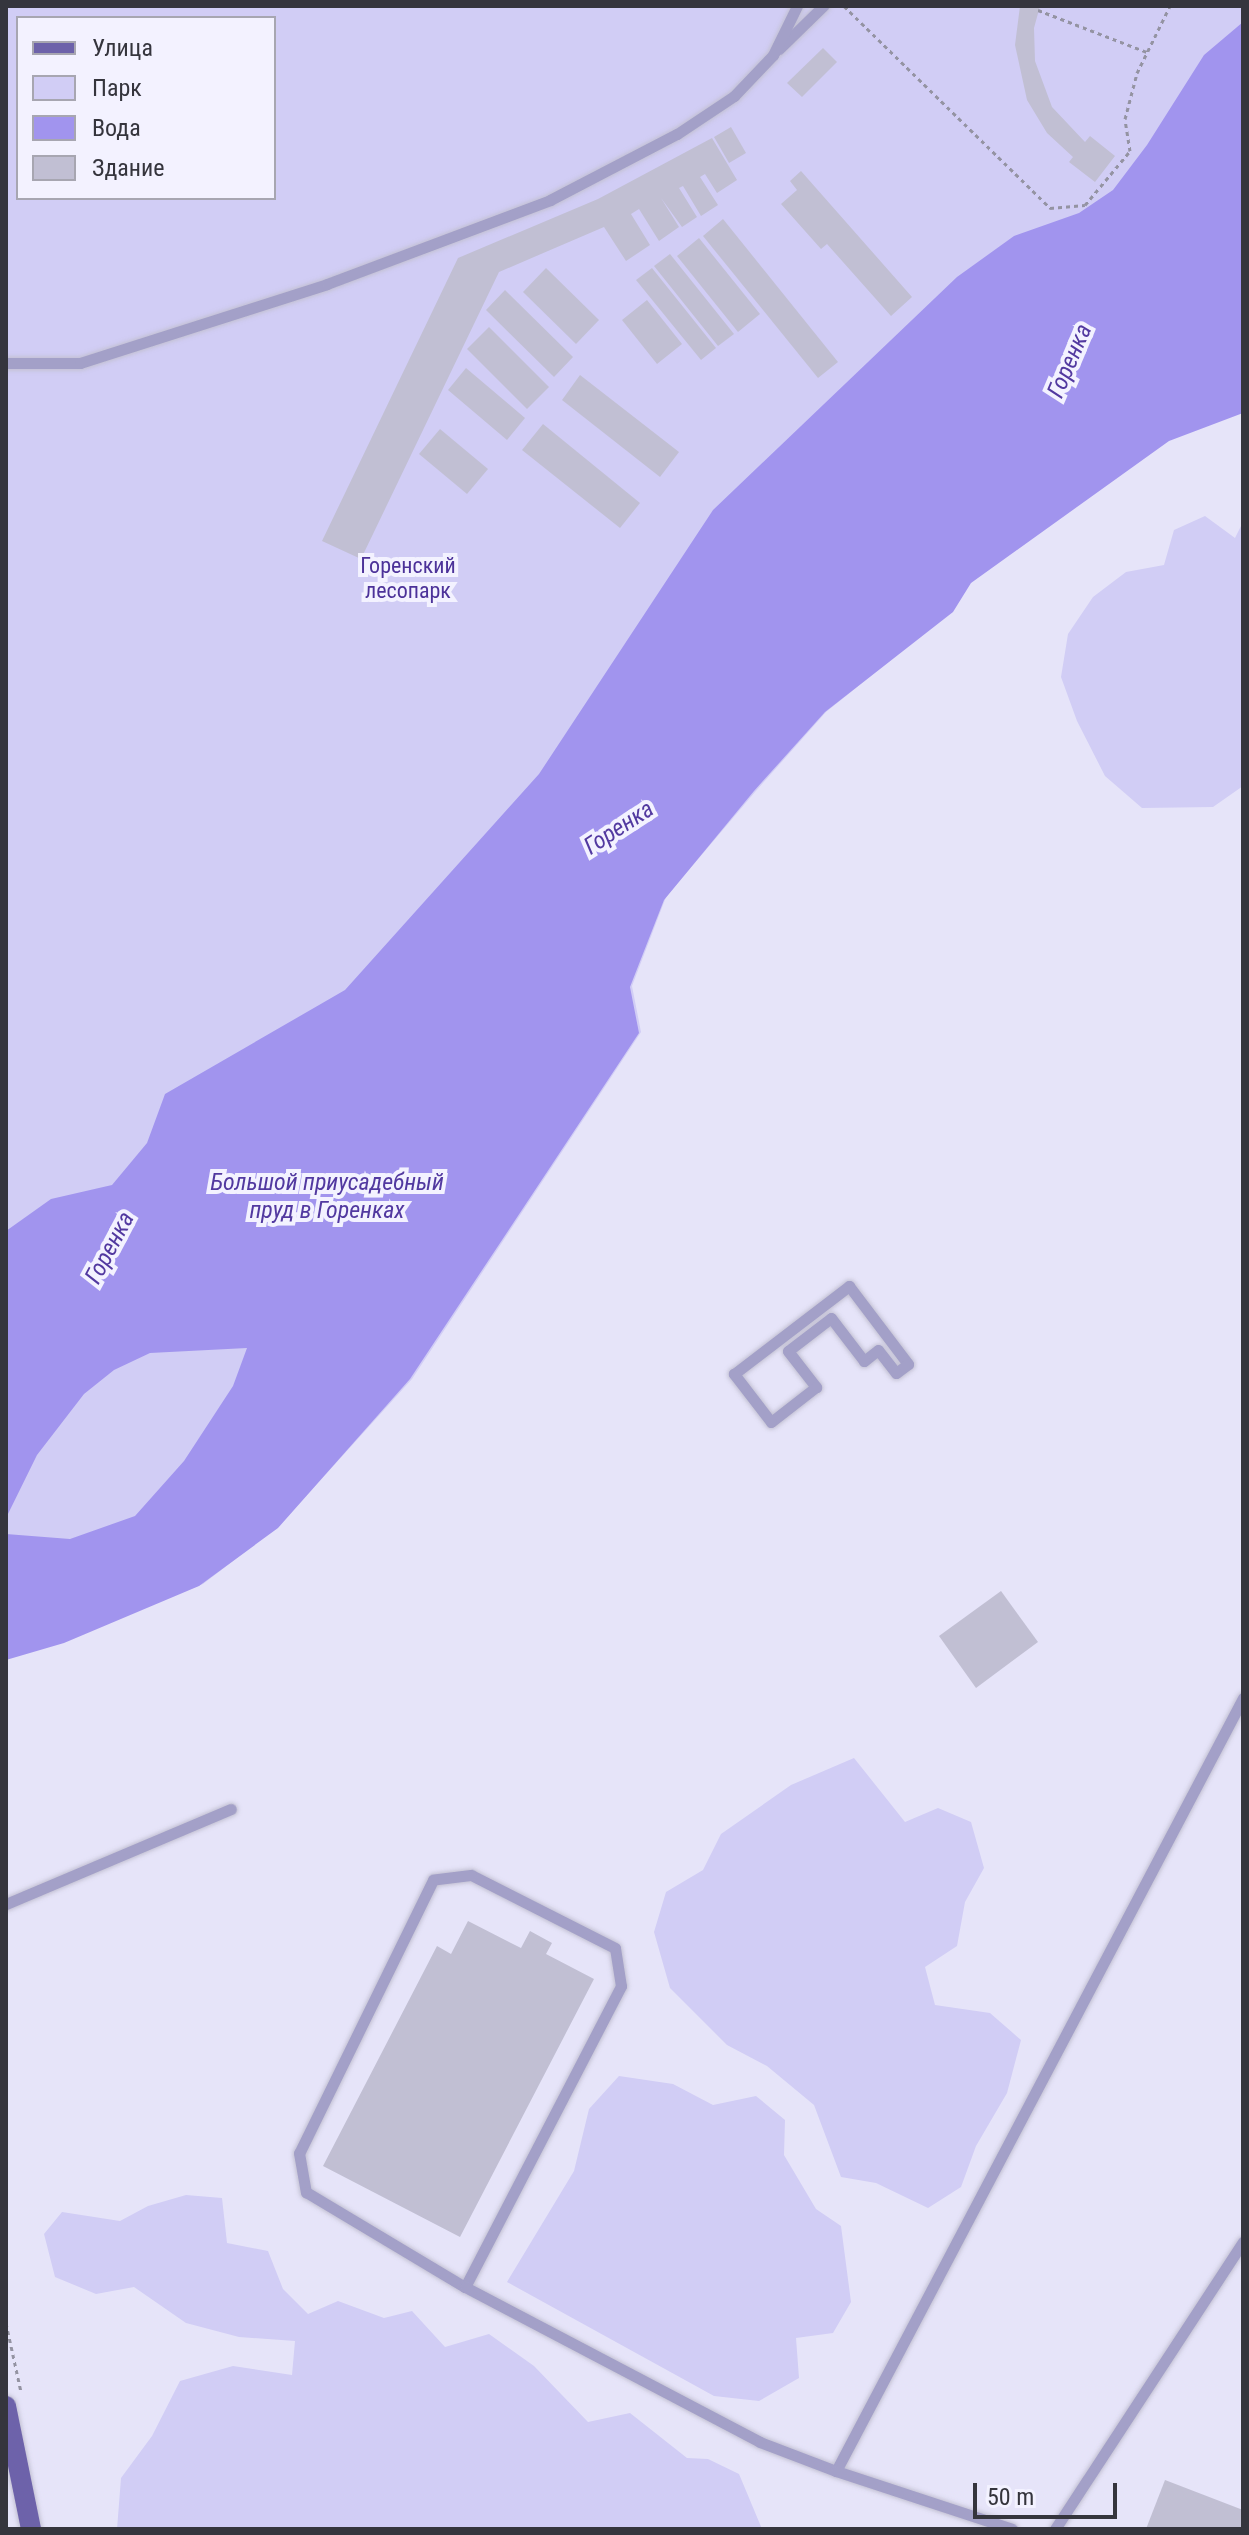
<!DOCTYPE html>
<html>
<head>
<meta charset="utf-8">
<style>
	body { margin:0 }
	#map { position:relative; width:1249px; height:2535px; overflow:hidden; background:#e6e4f9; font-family:"Roboto Condensed",sans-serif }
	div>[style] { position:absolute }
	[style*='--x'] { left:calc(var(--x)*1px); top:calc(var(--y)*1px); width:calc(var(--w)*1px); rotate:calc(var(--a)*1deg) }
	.green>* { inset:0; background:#d1cdf5 }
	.water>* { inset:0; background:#a194ee }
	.building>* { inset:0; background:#c1bfd3 }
	.path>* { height:3px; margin-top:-1.5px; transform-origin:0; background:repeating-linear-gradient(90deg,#9493a2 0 4px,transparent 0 8px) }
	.roads { filter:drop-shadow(0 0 2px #c3c1d3) drop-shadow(0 0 2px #c3c1d3) }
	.service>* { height:11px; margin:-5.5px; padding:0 5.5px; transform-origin:5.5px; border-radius:5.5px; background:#a3a0c8 }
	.primary>* { height:20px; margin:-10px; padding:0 10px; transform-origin:10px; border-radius:10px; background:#6d62aa }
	span { translate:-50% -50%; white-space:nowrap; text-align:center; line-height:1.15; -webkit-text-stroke:8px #f3f2ff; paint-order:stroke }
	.park-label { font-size:22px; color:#4c3299 }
	.water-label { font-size:24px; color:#5239a0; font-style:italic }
	.frame { position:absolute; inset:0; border:8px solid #35353d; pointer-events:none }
	.legend { position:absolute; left:16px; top:16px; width:260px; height:184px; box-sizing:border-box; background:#f3f2ff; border:2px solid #a7a6b1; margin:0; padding:10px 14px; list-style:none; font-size:24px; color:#35353d }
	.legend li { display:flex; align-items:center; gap:16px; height:40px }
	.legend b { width:40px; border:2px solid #a7a6b1 }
	.scale { position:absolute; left:973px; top:2483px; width:144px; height:36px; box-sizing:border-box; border:4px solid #35353d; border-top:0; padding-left:10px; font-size:24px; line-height:28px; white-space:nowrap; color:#35353d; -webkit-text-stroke:6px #f3f2ff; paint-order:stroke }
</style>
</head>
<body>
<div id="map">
	<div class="green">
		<div style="clip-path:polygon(evenodd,6px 6px,1243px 6px,1243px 411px,1171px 438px,969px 583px,953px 610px,826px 712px,755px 792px,666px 897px,632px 986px,641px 1032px,412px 1379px,279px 1526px,203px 1584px,65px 1640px,6px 1659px,6px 6px,18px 18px,274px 18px,274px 198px,18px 198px,18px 18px)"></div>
		<div style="clip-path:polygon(1205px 516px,1235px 538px,1243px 522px,1243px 786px,1213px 807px,1142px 808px,1105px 776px,1077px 721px,1061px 677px,1068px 634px,1093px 597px,1126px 572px,1164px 565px,1174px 530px)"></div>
		<div style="clip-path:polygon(854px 1758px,905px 1822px,938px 1808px,971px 1822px,984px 1868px,965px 1902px,957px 1946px,925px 1967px,935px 2005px,990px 2013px,1021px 2040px,1007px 2093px,976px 2146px,961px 2187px,928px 2208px,876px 2183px,841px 2177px,814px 2105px,767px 2066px,727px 2045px,670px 1988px,654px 1932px,666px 1892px,703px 1870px,721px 1834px,791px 1785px)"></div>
		<div style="clip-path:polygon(619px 2076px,673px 2084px,713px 2105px,756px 2096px,785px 2120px,784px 2155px,816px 2209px,841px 2226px,851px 2302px,833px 2333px,796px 2338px,799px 2378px,759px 2401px,714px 2396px,507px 2282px,574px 2171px,589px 2109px)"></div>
		<div style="clip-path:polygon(186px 2195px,222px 2198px,227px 2243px,268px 2251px,283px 2289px,308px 2314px,338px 2301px,384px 2318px,412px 2311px,445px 2347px,489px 2334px,534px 2366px,588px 2422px,630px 2413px,687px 2458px,708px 2459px,739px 2474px,762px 2529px,117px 2529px,121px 2478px,152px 2436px,180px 2381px,233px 2366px,292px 2375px,295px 2341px,239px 2337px,186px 2323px,134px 2287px,96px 2294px,55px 2277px,44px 2234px,62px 2212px,120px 2221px,148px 2206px)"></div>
	</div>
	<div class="water">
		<div style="clip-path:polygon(1243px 22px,1243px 413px,1169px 441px,971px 583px,953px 612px,825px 712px,754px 791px,664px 900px,630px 987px,639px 1033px,410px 1379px,278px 1528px,199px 1586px,64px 1643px,6px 1660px,6px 1534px,70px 1539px,135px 1516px,184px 1461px,233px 1386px,247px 1348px,150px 1353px,114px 1370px,84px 1394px,37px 1455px,6px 1518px,6px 1231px,51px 1199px,112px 1185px,147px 1143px,165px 1094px,345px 990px,539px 774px,713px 510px,957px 277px,1014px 236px,1079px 213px,1113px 190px,1147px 145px,1204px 55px)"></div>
	</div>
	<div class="building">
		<div style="clip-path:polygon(1020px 6px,1040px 6px,1034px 28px,1035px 61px,1052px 107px,1085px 142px,1090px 136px,1115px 156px,1095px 182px,1069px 162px,1073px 157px,1047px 133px,1027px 100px,1015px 45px)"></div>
		<div style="clip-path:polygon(823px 48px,837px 62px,802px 97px,787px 83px)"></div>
		<div style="clip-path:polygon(731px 127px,746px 153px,729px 163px,714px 137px)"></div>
		<div style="clip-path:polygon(712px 138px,737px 180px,717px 193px,705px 174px,700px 177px,718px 205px,701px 216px,683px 186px,679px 188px,697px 217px,682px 227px,661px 198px,679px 227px,659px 241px,639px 209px,631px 214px,650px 245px,626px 261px,604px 227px,499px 272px,361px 559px,322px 541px,458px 258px,598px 199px)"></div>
		<div style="clip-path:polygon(801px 171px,912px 297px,891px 316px,827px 244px,821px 249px,781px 204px,797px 190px,790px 181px)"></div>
		<div style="clip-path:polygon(723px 219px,838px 362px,818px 378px,703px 236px)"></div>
		<div style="clip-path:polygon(699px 238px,760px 314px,738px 332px,677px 256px)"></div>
		<div style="clip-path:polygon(670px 254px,734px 334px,718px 346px,654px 266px)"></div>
		<div style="clip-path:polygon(546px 268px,599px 320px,576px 344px,523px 292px)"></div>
		<div style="clip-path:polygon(652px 268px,716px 348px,701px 360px,636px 280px)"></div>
		<div style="clip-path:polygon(505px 290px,573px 357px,554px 377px,486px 310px)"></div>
		<div style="clip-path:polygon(647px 300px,682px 344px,657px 364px,622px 320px)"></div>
		<div style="clip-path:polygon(489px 327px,549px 387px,527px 409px,467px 349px)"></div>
		<div style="clip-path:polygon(466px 368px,525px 418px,507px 440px,448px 390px)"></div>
		<div style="clip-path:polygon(580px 375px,679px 452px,660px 477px,562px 400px)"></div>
		<div style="clip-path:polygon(543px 424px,640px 503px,620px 528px,522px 450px)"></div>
		<div style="clip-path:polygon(440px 429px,488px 469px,467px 494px,419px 454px)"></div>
		<div style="clip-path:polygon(1001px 1591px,1038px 1642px,976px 1688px,939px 1636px)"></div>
		<div style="clip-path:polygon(468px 1921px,521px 1948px,530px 1931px,552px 1943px,546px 1954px,594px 1979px,460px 2237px,323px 2166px,437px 1946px,451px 1954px)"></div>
		<div style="clip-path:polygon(1165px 2480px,1243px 2510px,1243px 2529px,1146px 2529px)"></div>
	</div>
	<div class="path">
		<div style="--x:844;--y:6;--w:289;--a:44.4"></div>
		<div style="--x:1050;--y:208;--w:35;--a:-5"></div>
		<div style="--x:1085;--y:205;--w:70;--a:-50.2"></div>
		<div style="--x:1130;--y:151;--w:32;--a:-99"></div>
		<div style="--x:1125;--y:119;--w:48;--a:-75.4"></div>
		<div style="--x:1137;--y:73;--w:75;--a:-63.8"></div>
		<div style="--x:1038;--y:10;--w:117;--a:21.1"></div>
		<div style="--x:6;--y:2323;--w:71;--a:77.7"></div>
	</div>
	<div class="roads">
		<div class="service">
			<div style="--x:779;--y:49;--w:62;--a:-44.3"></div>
			<div style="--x:6;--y:363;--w:74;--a:0"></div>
			<div style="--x:80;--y:363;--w:259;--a:-17.7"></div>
			<div style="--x:327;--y:284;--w:238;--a:-20.6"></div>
			<div style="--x:550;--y:200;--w:143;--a:-27.5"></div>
			<div style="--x:677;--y:134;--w:69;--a:-33.7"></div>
			<div style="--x:734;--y:96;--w:57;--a:-46.4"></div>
			<div style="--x:773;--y:55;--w:55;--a:-63.9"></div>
			<div style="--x:849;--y:1286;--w:98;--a:52.9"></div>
			<div style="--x:908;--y:1364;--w:15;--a:143"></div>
			<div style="--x:896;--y:1373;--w:29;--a:-128"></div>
			<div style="--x:878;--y:1350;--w:18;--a:142"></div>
			<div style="--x:864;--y:1361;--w:54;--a:-127.5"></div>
			<div style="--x:831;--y:1318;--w:54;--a:142.5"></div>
			<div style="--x:788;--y:1351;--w:46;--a:52.1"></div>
			<div style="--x:816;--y:1387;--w:57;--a:142.1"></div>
			<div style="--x:771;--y:1422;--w:61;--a:-127.6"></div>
			<div style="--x:734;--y:1374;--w:145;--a:-37.4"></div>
			<div style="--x:6;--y:1904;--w:244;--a:-22.9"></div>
			<div style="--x:465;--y:2287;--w:339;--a:-62.6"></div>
			<div style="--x:621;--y:1986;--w:38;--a:-99"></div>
			<div style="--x:615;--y:1948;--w:161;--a:-153.1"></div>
			<div style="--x:471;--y:1875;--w:38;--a:173"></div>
			<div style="--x:433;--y:1880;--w:304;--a:116.1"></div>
			<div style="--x:299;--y:2153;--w:40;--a:80"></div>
			<div style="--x:306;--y:2192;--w:185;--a:30.9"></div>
			<div style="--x:465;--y:2287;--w:333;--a:27.7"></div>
			<div style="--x:760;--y:2442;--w:81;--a:20.9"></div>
			<div style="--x:836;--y:2471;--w:874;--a:-62.23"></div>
			<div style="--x:836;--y:2471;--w:185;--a:18.2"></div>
			<div style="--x:1055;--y:2529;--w:343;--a:-56.8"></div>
		</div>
		<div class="primary">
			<div style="--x:6;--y:2406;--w:126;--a:78.5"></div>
		</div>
	</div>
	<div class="park-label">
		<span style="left:408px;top:578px">Горенский<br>лесопарк</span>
	</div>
	<div class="water-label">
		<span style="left:1070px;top:361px;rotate:-67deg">Горенка</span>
		<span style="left:619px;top:828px;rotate:-33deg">Горенка</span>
		<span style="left:327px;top:1197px">Большой приусадебный<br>пруд в Горенках</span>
		<span style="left:110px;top:1248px;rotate:-62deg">Горенка</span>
	</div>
	<div class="frame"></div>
	<ul class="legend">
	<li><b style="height:10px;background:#6d62aa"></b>Улица</li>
	<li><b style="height:22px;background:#d1cdf5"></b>Парк</li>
	<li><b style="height:22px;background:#a194ee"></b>Вода</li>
	<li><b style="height:22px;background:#c1bfd3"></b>Здание</li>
	</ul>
	<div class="scale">50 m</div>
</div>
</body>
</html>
